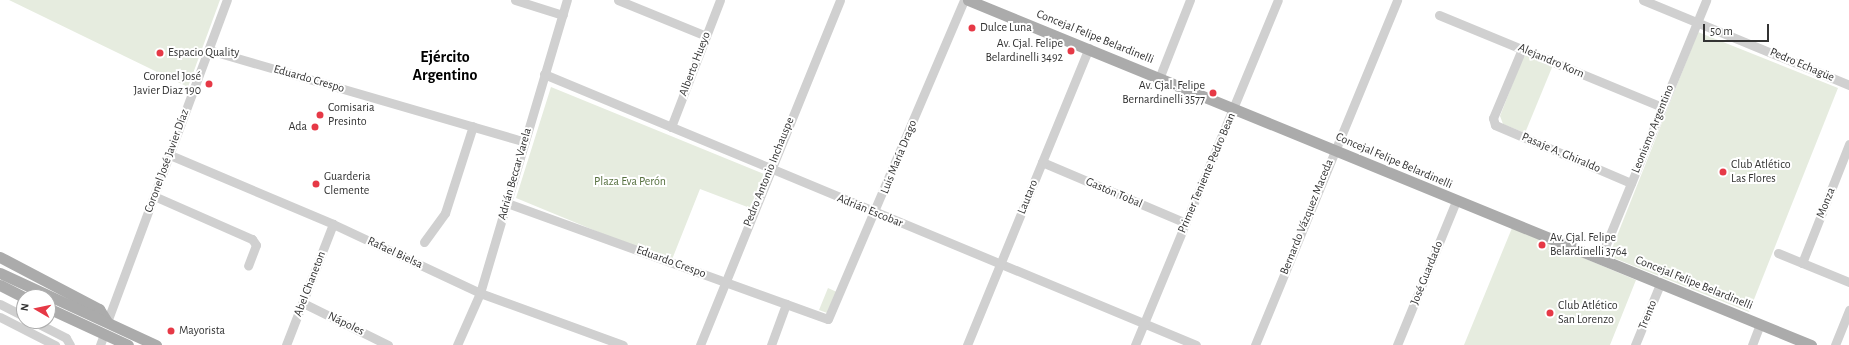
<!DOCTYPE html>
<html>
<head>
<meta charset="utf-8">
<style>
	body { margin:0 }
	#map { position:relative; width:1849px; height:345px; overflow:hidden; background:#fff; font-family:"Alegreya Sans",sans-serif }
	div>[style] { position:absolute }
	[style*='--x'] { left:calc(var(--x)*1px); top:calc(var(--y)*1px); width:calc(var(--w)*1px); rotate:calc(var(--a)*1deg) }
	.green>* { inset:0; background:#e6ecdf }
	.minor>* { height:9px; margin:-4.5px; padding:0 4.5px; transform-origin:4.5px; border-radius:4.5px; background:#d0d0d0 }
	.major>* { height:11px; margin:-5.5px; padding:0 5.5px; transform-origin:5.5px; border-radius:5.5px; background:#ababab }
	.dots>* { width:11px; height:11px; translate:-50% -50%; box-sizing:border-box; border:2px solid #fff; border-radius:50% }
	span { translate:-50% -50%; white-space:nowrap; text-align:center; line-height:1.15; -webkit-text-stroke:4px #fff; paint-order:stroke }
	.poi-label { font-size:12px; color:#333 }
	.left { translate:0 -50%; text-align:left }
	.right { translate:-100% -50%; text-align:right }
	.street-label { font-size:12px; color:#333 }
	.park-label { font-size:12px; color:#56703f }
	.district-label { font-size:16px; color:#000; font-weight:700 }
	.north { position:absolute; left:16px; top:289px; width:40px; height:40px; box-sizing:border-box; background:#fff; border:1px solid #adadad; border-radius:50%; rotate:279deg; font-size:11px; font-weight:700; line-height:16px; text-align:center; color:#333 }
	.north::after { content:''; display:block; margin:auto; width:14px; height:18px; background:#e63946; clip-path:polygon(50% 0,100% 100%,50% 72%,0 100%) }
	.scale { position:absolute; left:1703px; top:24px; width:66px; height:18px; box-sizing:border-box; border:2px solid #333; border-top:0; padding-left:5px; font-size:12px; line-height:14px; white-space:nowrap; color:#333; -webkit-text-stroke:3px #fff; paint-order:stroke }
</style>
</head>
<body>
<div id="map">
	<div class="green">
		<div style="clip-path:polygon(9px 0,220px 0,188px 87px)"></div>
		<div style="clip-path:polygon(1698px 32px,1838px 88px,1749px 312px,1609px 256px)"></div>
		<div style="clip-path:polygon(1527px 55px,1553px 65px,1525px 133px,1503px 124px,1500px 116px,1523px 57px)"></div>
		<div style="clip-path:polygon(551px 87px,764px 174px,750px 208px,700px 189px,671px 262px,516px 198px)"></div>
		<div style="clip-path:polygon(1512px 228px,1636px 280px,1610px 345px,1464px 345px)"></div>
		<div style="clip-path:polygon(828px 288px,839px 293px,830px 314px,819px 310px)"></div>
	</div>
	<div class="minor">
		<div style="--x:515;--y:0;--w:50;--a:17.4"></div>
		<div style="--x:618;--y:0;--w:95;--a:22.2"></div>
		<div style="--x:1643;--y:0;--w:223;--a:22.4"></div>
		<div style="--x:1439;--y:15;--w:241;--a:22.4"></div>
		<div style="--x:1522;--y:49;--w:75;--a:112.8"></div>
		<div style="--x:1493;--y:118;--w:7;--a:74"></div>
		<div style="--x:1495;--y:125;--w:148;--a:23.1"></div>
		<div style="--x:209;--y:50;--w:329;--a:16.2"></div>
		<div style="--x:544;--y:74;--w:706;--a:22.57"></div>
		<div style="--x:1160;--y:76;--w:82;--a:-68.5"></div>
		<div style="--x:671;--y:127;--w:136;--a:-68.9"></div>
		<div style="--x:170;--y:155;--w:177;--a:22.9"></div>
		<div style="--x:333;--y:224;--w:162;--a:25.1"></div>
		<div style="--x:480;--y:293;--w:152;--a:20"></div>
		<div style="--x:1042;--y:162;--w:156;--a:23"></div>
		<div style="--x:154;--y:196;--w:107;--a:23.7"></div>
		<div style="--x:252;--y:239;--w:7;--a:56"></div>
		<div style="--x:256;--y:245;--w:22;--a:111"></div>
		<div style="--x:507;--y:203;--w:341;--a:19.9"></div>
		<div style="--x:828;--y:319;--w:347;--a:-66.9"></div>
		<div style="--x:424;--y:242;--w:36;--a:-54"></div>
		<div style="--x:445;--y:213;--w:91;--a:-72.2"></div>
		<div style="--x:1778;--y:253;--w:77;--a:22.2"></div>
		<div style="--x:1600;--y:259;--w:280;--a:-67.7"></div>
		<div style="--x:1802;--y:263;--w:128;--a:-68.4"></div>
		<div style="--x:303;--y:303;--w:95;--a:26.3"></div>
		<div style="--x:0;--y:304;--w:27;--a:27"></div>
		<div style="--x:0;--y:317;--w:62;--a:27"></div>
		<div style="--x:33;--y:321;--w:37;--a:27"></div>
		<div style="--x:66;--y:338;--w:8;--a:60"></div>
		<div style="--x:107;--y:322;--w:344;--a:-69.6"></div>
		<div style="--x:100;--y:345;--w:12;--a:-70"></div>
		<div style="--x:286;--y:345;--w:130;--a:-68.8"></div>
		<div style="--x:457;--y:345;--w:57;--a:-66.1"></div>
		<div style="--x:480;--y:293;--w:306;--a:-73.5"></div>
		<div style="--x:700;--y:345;--w:372;--a:-67.9"></div>
		<div style="--x:771;--y:345;--w:44;--a:-69.9"></div>
		<div style="--x:967;--y:345;--w:321;--a:-67.7"></div>
		<div style="--x:1135;--y:345;--w:373;--a:-67.5"></div>
		<div style="--x:1255;--y:345;--w:373;--a:-67.6"></div>
		<div style="--x:1397;--y:345;--w:156;--a:-67.7"></div>
		<div style="--x:1635;--y:345;--w:66;--a:-67.7"></div>
		<div style="--x:1752;--y:345;--w:22;--a:-69"></div>
		<div style="--x:1835;--y:345;--w:38;--a:-68"></div>
	</div>
	<div class="major">
		<div style="--x:968;--y:0;--w:911;--a:22.26"></div>
		<div style="--x:0;--y:257;--w:112;--a:27.7"></div>
		<div style="--x:99;--y:309;--w:15;--a:58"></div>
		<div style="--x:0;--y:273;--w:172;--a:24.8"></div>
		<div style="--x:0;--y:285;--w:27;--a:27"></div>
		<div style="--x:48;--y:308;--w:88;--a:24.8"></div>
	</div>
	<div class="dots">
		<div style="left:972px;top:28px;background:#e63946"></div>
		<div style="left:1071px;top:51px;background:#e63946"></div>
		<div style="left:160px;top:53px;background:#e63946"></div>
		<div style="left:209px;top:84px;background:#e63946"></div>
		<div style="left:1213px;top:93px;background:#e63946"></div>
		<div style="left:320px;top:115px;background:#e63946"></div>
		<div style="left:315px;top:127px;background:#e63946"></div>
		<div style="left:1723px;top:172px;background:#e63946"></div>
		<div style="left:316px;top:184px;background:#e63946"></div>
		<div style="left:1542px;top:245px;background:#e63946"></div>
		<div style="left:1550px;top:313px;background:#e63946"></div>
		<div style="left:171px;top:331px;background:#e63946"></div>
	</div>
	<div class="poi-label">
		<span class="left" style="left:980px;top:28px">Dulce Luna</span>
		<span class="right" style="left:1063px;top:51px">Av. Cjal. Felipe<br>Belardinelli 3492</span>
		<span class="left" style="left:168px;top:53px">Espacio Quality</span>
		<span class="right" style="left:201px;top:84px">Coronel José<br>Javier Diaz 190</span>
		<span class="right" style="left:1205px;top:93px">Av. Cjal. Felipe<br>Bernardinelli 3577</span>
		<span class="left" style="left:328px;top:115px">Comisaria<br>Presinto</span>
		<span class="right" style="left:307px;top:127px">Ada</span>
		<span class="left" style="left:1731px;top:172px">Club Atlético<br>Las Flores</span>
		<span class="left" style="left:324px;top:184px">Guarderia<br>Clemente</span>
		<span class="left" style="left:1550px;top:245px">Av. Cjal. Felipe<br>Belardinelli 3764</span>
		<span class="left" style="left:1558px;top:313px">Club Atlético<br>San Lorenzo</span>
		<span class="left" style="left:179px;top:331px">Mayorista</span>
	</div>
	<div class="street-label">
		<span style="left:1095px;top:37px;rotate:22deg">Concejal Felipe Belardinelli</span>
		<span style="left:1551px;top:61px;rotate:23deg">Alejandro Korn</span>
		<span style="left:695px;top:64px;rotate:-69deg">Alberto Hueyo</span>
		<span style="left:1802px;top:65px;rotate:23deg">Pedro Echagüe</span>
		<span style="left:309px;top:79px;rotate:16deg">Eduardo Crespo</span>
		<span style="left:1653px;top:129px;rotate:-68deg">Leonismo Argentino</span>
		<span style="left:1561px;top:153px;rotate:23deg">Pasaje A. Ghiraldo</span>
		<span style="left:899px;top:157px;rotate:-68deg">Luis María Drago</span>
		<span style="left:167px;top:161px;rotate:-70deg">Coronel José Javier Díaz</span>
		<span style="left:1394px;top:161px;rotate:23deg">Concejal Felipe Belardinelli</span>
		<span style="left:769px;top:172px;rotate:-68deg">Pedro Antonio Inchauspe</span>
		<span style="left:1207px;top:173px;rotate:-67deg">Primer Teniente Pedro Bean</span>
		<span style="left:515px;top:174px;rotate:-74deg">Adrián Beccar Varela</span>
		<span style="left:1114px;top:193px;rotate:23deg">Gastón Tobal</span>
		<span style="left:1028px;top:197px;rotate:-68deg">Lautaro</span>
		<span style="left:1826px;top:203px;rotate:-68deg">Monza</span>
		<span style="left:870px;top:211px;rotate:22deg">Adrián Escobar</span>
		<span style="left:1307px;top:217px;rotate:-68deg">Bernardo Vázquez Maceda</span>
		<span style="left:395px;top:253px;rotate:25deg">Rafael Bielsa</span>
		<span style="left:671px;top:262px;rotate:20deg">Eduardo Crespo</span>
		<span style="left:1427px;top:273px;rotate:-68deg">José Guardado</span>
		<span style="left:1694px;top:283px;rotate:22deg">Concejal Felipe Belardinelli</span>
		<span style="left:310px;top:284px;rotate:-69deg">Abel Chaneton</span>
		<span style="left:1648px;top:315px;rotate:-68deg">Trento</span>
		<span style="left:346px;top:324px;rotate:26deg">Nápoles</span>
	</div>
	<div class="park-label">
		<span style="left:630px;top:182px">Plaza Eva Perón</span>
	</div>
	<div class="district-label">
		<span style="left:445px;top:66px">Ejército<br>Argentino</span>
	</div>
	<div class="north">N</div>
	<div class="scale">50 m</div>
</div>
</body>
</html>
